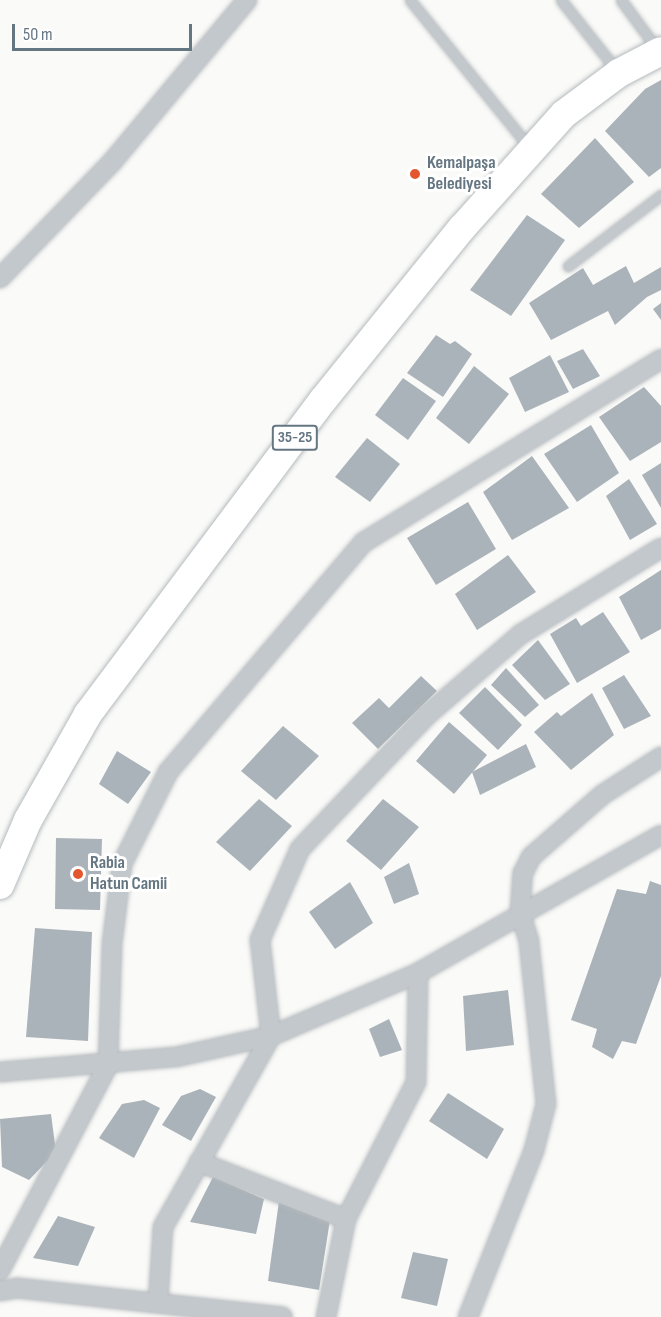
<!DOCTYPE html>
<html>
<head>
<meta charset="utf-8">
<style>
	body { margin:0 }
	#map { position:relative; width:661px; height:1317px; overflow:hidden; background:#fafaf8; font-family:"Sofia Sans Condensed",sans-serif }
	div>[style] { position:absolute }
	[style*='--x'] { left:calc(var(--x)*1px); top:calc(var(--y)*1px); width:calc(var(--w)*1px); rotate:calc(var(--a)*1deg) }
	.building>* { inset:0; background:#aab3b9 }
	.roads { filter:drop-shadow(0 0 2px #b5babe) drop-shadow(0 0 2px #b5babe) }
	.lane>* { height:9px; margin:-4.5px; padding:0 4.5px; transform-origin:4.5px; border-radius:4.5px; background:#c3c8cc }
	.street>* { height:18px; margin:-9px; padding:0 9px; transform-origin:9px; border-radius:9px; background:#c3c8cc }
	.primary>* { height:28px; margin:-14px; padding:0 14px; transform-origin:14px; border-radius:14px; background:#fff }
	.dots>* { width:16px; height:16px; translate:-50% -50%; box-sizing:border-box; border:3px solid #fff; border-radius:50% }
	span { translate:-50% -50%; white-space:nowrap; text-align:center; line-height:1.15; -webkit-text-stroke:6px #fff; paint-order:stroke }
	.shield-label span { padding:2px 4px; background:#fff; border:2px solid; border-radius:4px; -webkit-text-stroke-width:0 }
	.shield-label { font-size:16px; color:#657683; font-weight:700 }
	.poi-label { font-size:18px; color:#657683; font-weight:700 }
	.left { translate:0 -50%; text-align:left }
	.scale { position:absolute; left:12px; top:24px; width:180px; height:27px; box-sizing:border-box; border:3px solid #657683; border-top:0; padding-left:8px; font-size:18px; line-height:21px; white-space:nowrap; color:#657683; -webkit-text-stroke:4px #fff; paint-order:stroke }
</style>
</head>
<body>
<div id="map">
	<div class="building">
		<div style="clip-path:polygon(661px 80px,661px 168px,649px 177px,605px 131px,645px 89px)"></div>
		<div style="clip-path:polygon(595px 138px,634px 182px,579px 228px,541px 194px)"></div>
		<div style="clip-path:polygon(527px 215px,565px 240px,511px 316px,470px 290px)"></div>
		<div style="clip-path:polygon(626px 266px,634px 283px,661px 267px,661px 290px,647px 297px,615px 325px,608px 311px,551px 340px,529px 303px,583px 268px,593px 285px)"></div>
		<div style="clip-path:polygon(661px 303px,661px 320px,653px 309px)"></div>
		<div style="clip-path:polygon(436px 335px,450px 344px,455px 341px,472px 354px,443px 397px,407px 373px)"></div>
		<div style="clip-path:polygon(583px 349px,600px 376px,573px 389px,557px 361px)"></div>
		<div style="clip-path:polygon(550px 355px,569px 392px,525px 412px,509px 378px)"></div>
		<div style="clip-path:polygon(474px 366px,509px 394px,469px 444px,436px 418px)"></div>
		<div style="clip-path:polygon(403px 378px,436px 401px,408px 440px,375px 415px)"></div>
		<div style="clip-path:polygon(644px 387px,661px 406px,661px 442px,630px 461px,599px 417px)"></div>
		<div style="clip-path:polygon(591px 425px,619px 473px,577px 502px,544px 454px)"></div>
		<div style="clip-path:polygon(367px 438px,400px 464px,370px 502px,335px 477px)"></div>
		<div style="clip-path:polygon(532px 456px,569px 508px,512px 540px,483px 492px)"></div>
		<div style="clip-path:polygon(661px 463px,661px 508px,642px 475px)"></div>
		<div style="clip-path:polygon(629px 479px,657px 524px,630px 540px,606px 496px)"></div>
		<div style="clip-path:polygon(468px 502px,496px 549px,436px 585px,407px 538px)"></div>
		<div style="clip-path:polygon(508px 555px,536px 592px,477px 630px,455px 594px)"></div>
		<div style="clip-path:polygon(661px 570px,661px 629px,641px 640px,619px 597px)"></div>
		<div style="clip-path:polygon(603px 612px,630px 652px,577px 683px,550px 634px,576px 618px,581px 626px)"></div>
		<div style="clip-path:polygon(538px 640px,570px 684px,545px 700px,512px 665px)"></div>
		<div style="clip-path:polygon(506px 668px,539px 705px,525px 717px,491px 685px)"></div>
		<div style="clip-path:polygon(624px 675px,651px 716px,624px 729px,602px 688px)"></div>
		<div style="clip-path:polygon(421px 676px,437px 691px,378px 749px,352px 723px,379px 698px,389px 708px)"></div>
		<div style="clip-path:polygon(485px 687px,522px 725px,498px 750px,459px 713px)"></div>
		<div style="clip-path:polygon(592px 693px,614px 735px,571px 770px,534px 732px,557px 712px,561px 716px)"></div>
		<div style="clip-path:polygon(449px 722px,487px 755px,454px 794px,416px 761px)"></div>
		<div style="clip-path:polygon(283px 726px,319px 756px,276px 800px,241px 771px)"></div>
		<div style="clip-path:polygon(526px 744px,536px 767px,480px 795px,472px 772px)"></div>
		<div style="clip-path:polygon(117px 751px,151px 772px,128px 804px,99px 784px)"></div>
		<div style="clip-path:polygon(259px 799px,292px 826px,250px 871px,216px 842px)"></div>
		<div style="clip-path:polygon(383px 799px,419px 827px,381px 870px,346px 841px)"></div>
		<div style="clip-path:polygon(56px 838px,102px 839px,100px 910px,55px 909px)"></div>
		<div style="clip-path:polygon(409px 863px,419px 894px,394px 904px,384px 877px)"></div>
		<div style="clip-path:polygon(650px 881px,661px 885px,661px 976px,636px 1044px,622px 1041px,613px 1059px,592px 1047px,597px 1029px,571px 1020px,617px 889px,646px 894px)"></div>
		<div style="clip-path:polygon(350px 882px,373px 923px,335px 949px,309px 912px)"></div>
		<div style="clip-path:polygon(35px 928px,92px 932px,88px 1041px,26px 1037px)"></div>
		<div style="clip-path:polygon(508px 990px,514px 1045px,466px 1051px,463px 996px)"></div>
		<div style="clip-path:polygon(389px 1019px,402px 1050px,380px 1057px,369px 1029px)"></div>
		<div style="clip-path:polygon(200px 1089px,216px 1097px,191px 1141px,162px 1125px,181px 1096px)"></div>
		<div style="clip-path:polygon(448px 1093px,504px 1129px,487px 1159px,429px 1121px)"></div>
		<div style="clip-path:polygon(144px 1100px,160px 1108px,134px 1158px,99px 1138px,122px 1104px)"></div>
		<div style="clip-path:polygon(51px 1114px,56px 1152px,29px 1180px,2px 1167px,0 1119px)"></div>
		<div style="clip-path:polygon(213px 1177px,264px 1199px,256px 1234px,190px 1222px)"></div>
		<div style="clip-path:polygon(279px 1201px,330px 1220px,319px 1290px,268px 1281px)"></div>
		<div style="clip-path:polygon(58px 1216px,95px 1227px,78px 1266px,33px 1258px)"></div>
		<div style="clip-path:polygon(413px 1252px,448px 1259px,437px 1306px,401px 1298px)"></div>
	</div>
	<div class="roads">
		<div class="lane">
			<div style="--x:410;--y:0;--w:189;--a:51"></div>
			<div style="--x:561;--y:0;--w:90;--a:51.7"></div>
			<div style="--x:621;--y:0;--w:61;--a:53.7"></div>
			<div style="--x:568;--y:266;--w:117;--a:-37.4"></div>
		</div>
		<div class="street">
			<div style="--x:0;--y:278;--w:161;--a:-46"></div>
			<div style="--x:112;--y:162;--w:211;--a:-50.2"></div>
			<div style="--x:0;--y:1072;--w:177;--a:-4.9"></div>
			<div style="--x:176;--y:1057;--w:97;--a:-12.5"></div>
			<div style="--x:271;--y:1036;--w:160;--a:-23.2"></div>
			<div style="--x:418;--y:973;--w:279;--a:-29.6"></div>
			<div style="--x:199;--y:1162;--w:158;--a:21.2"></div>
			<div style="--x:0;--y:1270;--w:232;--a:-62.2"></div>
			<div style="--x:108;--y:1065;--w:121;--a:-88.1"></div>
			<div style="--x:112;--y:944;--w:81;--a:-82.9"></div>
			<div style="--x:122;--y:864;--w:103;--a:-63.4"></div>
			<div style="--x:168;--y:772;--w:302;--a:-49.6"></div>
			<div style="--x:364;--y:542;--w:349;--a:-31.6"></div>
			<div style="--x:0;--y:1291;--w:17;--a:-10"></div>
			<div style="--x:17;--y:1288;--w:267;--a:6.2"></div>
			<div style="--x:158;--y:1302;--w:75;--a:-86.2"></div>
			<div style="--x:163;--y:1227;--w:219;--a:-60.5"></div>
			<div style="--x:271;--y:1036;--w:97;--a:-96.5"></div>
			<div style="--x:260;--y:940;--w:99;--a:-66.3"></div>
			<div style="--x:300;--y:849;--w:183;--a:-46.5"></div>
			<div style="--x:426;--y:716;--w:125;--a:-40.8"></div>
			<div style="--x:521;--y:634;--w:164;--a:-31.6"></div>
			<div style="--x:326;--y:1317;--w:100;--a:-78.5"></div>
			<div style="--x:346;--y:1219;--w:154;--a:-62.9"></div>
			<div style="--x:416;--y:1082;--w:109;--a:-88.9"></div>
			<div style="--x:468;--y:1317;--w:180;--a:-68.4"></div>
			<div style="--x:534;--y:1150;--w:48;--a:-75.4"></div>
			<div style="--x:546;--y:1104;--w:164;--a:-96"></div>
			<div style="--x:529;--y:941;--w:30;--a:-107"></div>
			<div style="--x:520;--y:912;--w:39;--a:-86"></div>
			<div style="--x:523;--y:873;--w:18;--a:-63"></div>
			<div style="--x:531;--y:857;--w:94;--a:-41.1"></div>
			<div style="--x:602;--y:795;--w:70;--a:-32.8"></div>
		</div>
		<div class="primary">
			<div style="--x:0;--y:885;--w:71;--a:-66.7"></div>
			<div style="--x:28;--y:820;--w:122;--a:-60.5"></div>
			<div style="--x:88;--y:714;--w:392;--a:-53.2"></div>
			<div style="--x:323;--y:400;--w:221;--a:-51.1"></div>
			<div style="--x:462;--y:228;--w:153;--a:-48.2"></div>
			<div style="--x:564;--y:114;--w:69;--a:-36.7"></div>
			<div style="--x:619;--y:73;--w:47;--a:-27.6"></div>
		</div>
	</div>
	<div class="dots">
		<div style="left:415px;top:174px;background:#e4572e"></div>
		<div style="left:78px;top:874px;background:#e4572e"></div>
	</div>
	<div class="shield-label">
		<span style="left:295px;top:438px">35-25</span>
	</div>
	<div class="poi-label">
		<span class="left" style="left:427px;top:174px">Kemalpaşa<br>Belediyesi</span>
		<span class="left" style="left:90px;top:874px">Rabia<br>Hatun Camii</span>
	</div>
	<div class="scale">50 m</div>
</div>
</body>
</html>
